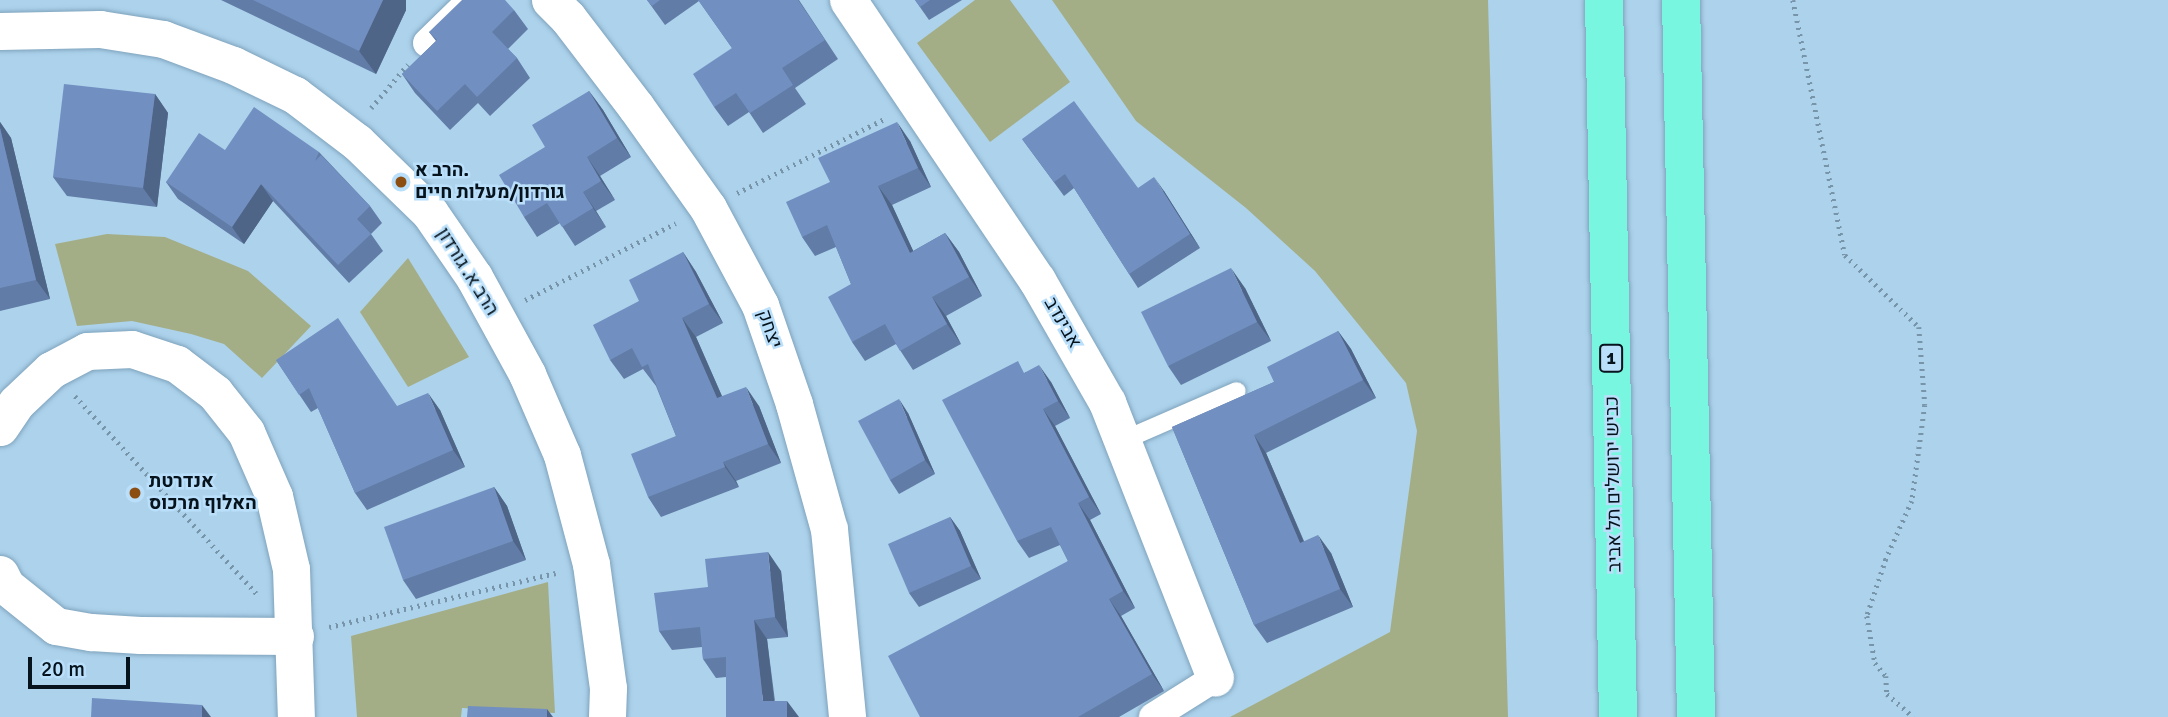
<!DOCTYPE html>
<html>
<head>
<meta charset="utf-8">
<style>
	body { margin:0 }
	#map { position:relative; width:2168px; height:717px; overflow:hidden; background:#add2ec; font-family:Signika,Heebo,sans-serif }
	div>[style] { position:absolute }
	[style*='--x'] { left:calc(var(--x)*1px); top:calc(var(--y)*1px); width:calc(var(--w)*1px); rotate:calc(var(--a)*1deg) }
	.green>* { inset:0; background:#a4ae86 }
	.path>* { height:4.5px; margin-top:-2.25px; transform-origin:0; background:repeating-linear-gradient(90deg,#7794a8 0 2px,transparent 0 7px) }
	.roads { filter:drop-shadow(0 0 2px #7fa3bc) drop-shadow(0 0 2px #7fa3bc) }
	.service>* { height:18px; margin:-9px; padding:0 9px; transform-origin:9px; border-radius:9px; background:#fff }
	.pedestrian>* { height:28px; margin:-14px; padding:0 14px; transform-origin:14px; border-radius:14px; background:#fff }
	.minor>* { height:37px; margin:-18.5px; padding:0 18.5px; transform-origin:18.5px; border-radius:18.5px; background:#fff }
	.trunk>* { height:38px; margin:-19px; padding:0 19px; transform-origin:19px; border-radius:19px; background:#78f6e0 }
	.wall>* { inset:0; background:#617ca6 }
	.shaded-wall>* { inset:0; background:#4f6587 }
	.building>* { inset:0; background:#7190c1 }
	.dots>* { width:19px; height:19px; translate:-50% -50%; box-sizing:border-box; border:4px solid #badffa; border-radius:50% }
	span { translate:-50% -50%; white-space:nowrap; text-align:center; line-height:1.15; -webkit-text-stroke:5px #badffa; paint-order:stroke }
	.shield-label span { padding:2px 5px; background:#badffa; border:2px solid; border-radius:5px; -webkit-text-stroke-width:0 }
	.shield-label { font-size:18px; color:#06131c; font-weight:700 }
	.poi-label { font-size:19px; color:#06131c; font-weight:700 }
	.left { translate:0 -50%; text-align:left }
	.street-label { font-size:19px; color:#06131c }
	.scale { position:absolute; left:28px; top:657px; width:102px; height:32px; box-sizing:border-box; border:4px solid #06131c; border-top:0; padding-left:9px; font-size:21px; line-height:24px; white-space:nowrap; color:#06131c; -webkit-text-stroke:5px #badffa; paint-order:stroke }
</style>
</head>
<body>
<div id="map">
	<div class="green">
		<div style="clip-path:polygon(975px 0,1010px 0,1070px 82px,990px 142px,917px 43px)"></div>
		<div style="clip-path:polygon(1052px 0,1488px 0,1508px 717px,1230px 717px,1390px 632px,1417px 431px,1406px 383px,1315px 271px,1246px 208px,1136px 121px)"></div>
		<div style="clip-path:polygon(107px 234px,165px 237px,248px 271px,311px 326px,262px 378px,224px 344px,191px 334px,132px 321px,77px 326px,55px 244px)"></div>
		<div style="clip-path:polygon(408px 258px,469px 357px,408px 387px,360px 312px)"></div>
		<div style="clip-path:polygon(548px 582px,555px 713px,462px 708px,461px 717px,357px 717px,351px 636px)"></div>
	</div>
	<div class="path">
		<div style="--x:1793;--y:0;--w:260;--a:78.5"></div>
		<div style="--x:1845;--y:255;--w:103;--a:44.2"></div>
		<div style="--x:1919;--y:327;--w:78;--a:85.6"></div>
		<div style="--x:1925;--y:405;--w:97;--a:97.7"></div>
		<div style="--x:1912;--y:501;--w:64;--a:114.1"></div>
		<div style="--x:1886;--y:559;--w:60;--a:108.4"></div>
		<div style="--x:1867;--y:616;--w:48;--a:80.3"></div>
		<div style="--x:1875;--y:663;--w:17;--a:50"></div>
		<div style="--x:1886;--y:676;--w:18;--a:87"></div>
		<div style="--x:1887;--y:694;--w:35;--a:41"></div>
		<div style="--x:371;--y:108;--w:57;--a:-49.9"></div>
		<div style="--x:737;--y:193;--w:167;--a:-26.7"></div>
		<div style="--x:525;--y:300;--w:169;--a:-27"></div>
		<div style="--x:75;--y:396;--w:268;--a:47.4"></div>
		<div style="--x:329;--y:627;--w:233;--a:-13.4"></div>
	</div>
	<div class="roads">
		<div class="service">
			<div style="--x:1122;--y:441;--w:125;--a:-23.5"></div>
		</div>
		<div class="pedestrian">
			<div style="--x:427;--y:43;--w:62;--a:-44.3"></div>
			<div style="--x:1153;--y:717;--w:73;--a:-32.2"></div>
		</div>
		<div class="minor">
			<div style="--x:550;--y:0;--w:25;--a:45"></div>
			<div style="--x:568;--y:18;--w:112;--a:52.6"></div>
			<div style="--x:636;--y:107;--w:124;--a:54.5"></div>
			<div style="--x:708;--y:208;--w:110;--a:61.8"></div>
			<div style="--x:760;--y:305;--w:105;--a:71"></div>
			<div style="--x:794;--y:404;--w:130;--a:74.4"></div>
			<div style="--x:829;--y:529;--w:189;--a:84.5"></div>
			<div style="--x:848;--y:0;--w:338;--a:56"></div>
			<div style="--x:1037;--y:280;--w:141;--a:60.2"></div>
			<div style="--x:1107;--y:402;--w:296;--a:68.6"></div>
			<div style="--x:0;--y:31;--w:100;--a:-1.1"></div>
			<div style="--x:100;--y:29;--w:64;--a:9"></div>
			<div style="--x:163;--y:39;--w:75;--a:20.4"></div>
			<div style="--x:233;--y:65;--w:69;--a:25.8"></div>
			<div style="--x:295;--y:95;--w:78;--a:37.2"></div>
			<div style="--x:357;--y:142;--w:102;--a:44.2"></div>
			<div style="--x:430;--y:213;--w:78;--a:55.5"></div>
			<div style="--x:474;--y:277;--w:111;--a:61.3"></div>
			<div style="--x:527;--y:374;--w:88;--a:66.6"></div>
			<div style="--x:562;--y:455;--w:113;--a:75.1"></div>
			<div style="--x:591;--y:564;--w:125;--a:82.2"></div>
			<div style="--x:608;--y:688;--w:29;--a:92"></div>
			<div style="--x:0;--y:427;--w:29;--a:-56"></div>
			<div style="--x:16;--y:403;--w:48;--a:-43.3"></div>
			<div style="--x:51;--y:370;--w:41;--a:-27.8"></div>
			<div style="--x:87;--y:351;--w:45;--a:-2.5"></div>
			<div style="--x:132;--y:349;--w:47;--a:18.4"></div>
			<div style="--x:177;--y:364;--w:48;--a:37.3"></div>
			<div style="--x:215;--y:393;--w:50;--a:51.5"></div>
			<div style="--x:246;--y:432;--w:70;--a:66.4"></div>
			<div style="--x:274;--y:496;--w:75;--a:76.9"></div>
			<div style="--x:291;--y:569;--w:148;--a:88.1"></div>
			<div style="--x:0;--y:574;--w:13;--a:63"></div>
			<div style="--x:6;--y:586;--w:64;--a:38.7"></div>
			<div style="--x:56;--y:626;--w:36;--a:10"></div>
			<div style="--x:91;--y:632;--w:49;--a:3.5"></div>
			<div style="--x:140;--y:635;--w:155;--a:0.4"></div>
		</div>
		<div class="trunk">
			<div style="--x:1604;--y:0;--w:717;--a:88.88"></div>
			<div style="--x:1681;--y:0;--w:717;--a:88.8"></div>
		</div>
	</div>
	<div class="wall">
		<div style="clip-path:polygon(221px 0,406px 0,406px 10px,376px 74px)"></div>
		<div style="clip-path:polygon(647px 0,799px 0,838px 59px,795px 88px,806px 104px,763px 133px,749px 112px,728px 126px,714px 107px,732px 48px,699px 1px,665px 25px)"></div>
		<div style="clip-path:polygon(915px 0,962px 0,929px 20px)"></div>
		<div style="clip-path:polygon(514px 10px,528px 29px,508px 49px,517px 58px,530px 78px,490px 116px,478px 103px,450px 130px,415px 93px,402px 74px,436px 41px,429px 32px)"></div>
		<div style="clip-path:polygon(589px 91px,603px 110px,631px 157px,600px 176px,615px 200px,596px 211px,606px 227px,575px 246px,560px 223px,537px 237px,524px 217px,545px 147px)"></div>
		<div style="clip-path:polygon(155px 94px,168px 113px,157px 207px,67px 196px,53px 177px)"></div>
		<div style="clip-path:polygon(0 122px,11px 138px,50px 299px,0 311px)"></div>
		<div style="clip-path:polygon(1022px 139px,1138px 188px,1164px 191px,1200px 248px,1138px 288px,1074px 188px,1064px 196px)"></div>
		<div style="clip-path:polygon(910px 141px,931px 187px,892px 205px,913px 251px,945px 233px,959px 252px,982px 296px,946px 316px,961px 344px,913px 370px,896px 344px,865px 361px,852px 342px,851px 284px,836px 247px,815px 256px,802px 237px,830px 182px)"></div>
		<div style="clip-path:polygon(225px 150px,319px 152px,370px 206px,382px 223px,371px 234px,383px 251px,349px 283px,273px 201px,244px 244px,178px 199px,166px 182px)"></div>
		<div style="clip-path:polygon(683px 252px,696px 272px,723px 323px,696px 337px,722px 396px,759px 406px,781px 463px,736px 481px,739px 487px,661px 517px,648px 497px,676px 436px,656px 386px,643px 369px,624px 379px,610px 360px,639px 301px)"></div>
		<div style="clip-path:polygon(1245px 288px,1271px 341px,1181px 385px,1168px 366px)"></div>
		<div style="clip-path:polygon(1338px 331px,1351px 349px,1376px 398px,1266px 453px,1304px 541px,1331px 553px,1353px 607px,1267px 643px,1254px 625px,1172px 427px,1274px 382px)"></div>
		<div style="clip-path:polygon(276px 360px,397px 406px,440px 410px,465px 467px,367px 510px,355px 493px,318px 408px,311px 412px)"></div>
		<div style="clip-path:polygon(1025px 372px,1051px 382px,1070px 418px,1055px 426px,1101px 514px,1090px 520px,1135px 608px,1121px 616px,1164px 691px,1119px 717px,920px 717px,1068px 561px,1060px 545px,1029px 558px,1017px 541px)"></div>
		<div style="clip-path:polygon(908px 413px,935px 474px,899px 494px,890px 480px)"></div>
		<div style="clip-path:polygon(494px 487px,507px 506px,526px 560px,416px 599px,403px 580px)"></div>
		<div style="clip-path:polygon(950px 517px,960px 531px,981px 579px,919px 607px,909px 593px)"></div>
		<div style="clip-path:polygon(781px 571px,788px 637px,767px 639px,775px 701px,726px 677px,716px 678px,703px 659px,702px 647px,672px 650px,659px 631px,708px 587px)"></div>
	</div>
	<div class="shaded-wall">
		<div style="clip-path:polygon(383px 0,406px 0,406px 10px,376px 74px,359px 51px)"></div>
		<div style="clip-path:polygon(589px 91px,603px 110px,631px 157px,617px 138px)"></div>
		<div style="clip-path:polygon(155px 94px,168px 113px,157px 207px,143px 188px)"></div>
		<div style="clip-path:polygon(0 122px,11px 138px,50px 299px,36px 280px,0 128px)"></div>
		<div style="clip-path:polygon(897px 122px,910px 141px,931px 187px,918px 168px)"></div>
		<div style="clip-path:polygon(587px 157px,600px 176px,615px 200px,601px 181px)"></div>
		<div style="clip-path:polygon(1154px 177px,1164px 191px,1200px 248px,1190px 234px)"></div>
		<div style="clip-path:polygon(261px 184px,273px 201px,244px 244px,232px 227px)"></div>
		<div style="clip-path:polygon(878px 186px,892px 205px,923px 272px,910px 253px)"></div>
		<div style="clip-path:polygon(583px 192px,596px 211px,606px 227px,593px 208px)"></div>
		<div style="clip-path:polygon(945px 233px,959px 252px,982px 296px,969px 277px)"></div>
		<div style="clip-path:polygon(683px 252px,696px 272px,723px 323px,709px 304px)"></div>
		<div style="clip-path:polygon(1231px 268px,1245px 288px,1271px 341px,1257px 322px)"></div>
		<div style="clip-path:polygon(932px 297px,946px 316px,961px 344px,947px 324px)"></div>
		<div style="clip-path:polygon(682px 318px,696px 337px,731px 417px,717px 398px)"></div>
		<div style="clip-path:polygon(1338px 331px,1351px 349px,1376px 398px,1363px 380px)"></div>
		<div style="clip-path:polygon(1039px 365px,1051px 382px,1070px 418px,1058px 401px)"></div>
		<div style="clip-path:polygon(746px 387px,759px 406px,781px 463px,768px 444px)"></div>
		<div style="clip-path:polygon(428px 393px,440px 410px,465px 467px,453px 450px)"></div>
		<div style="clip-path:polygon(899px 399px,908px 413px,935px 474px,925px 460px)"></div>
		<div style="clip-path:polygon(1043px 409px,1055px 426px,1101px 514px,1089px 497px)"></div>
		<div style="clip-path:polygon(1254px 435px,1266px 453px,1312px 561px,1300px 543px)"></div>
		<div style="clip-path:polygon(723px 462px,736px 481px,739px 487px,725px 467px)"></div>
		<div style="clip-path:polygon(494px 487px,507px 506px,526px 560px,513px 541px)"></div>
		<div style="clip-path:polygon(1078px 503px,1090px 520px,1135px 608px,1123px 591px)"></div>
		<div style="clip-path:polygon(950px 517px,960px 531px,981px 579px,971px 566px)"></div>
		<div style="clip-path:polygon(1318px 535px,1331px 553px,1353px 607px,1340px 589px)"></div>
		<div style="clip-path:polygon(768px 552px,781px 571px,788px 637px,775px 617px)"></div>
		<div style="clip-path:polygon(1109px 599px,1121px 616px,1164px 691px,1152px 674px)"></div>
		<div style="clip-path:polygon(754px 620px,767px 639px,776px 717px,763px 701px)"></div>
		<div style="clip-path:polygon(787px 701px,799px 717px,787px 717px)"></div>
		<div style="clip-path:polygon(202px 705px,211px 717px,202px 717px)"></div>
		<div style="clip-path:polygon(547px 709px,553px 717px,547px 717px)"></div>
	</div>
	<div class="building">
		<div style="clip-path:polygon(253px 0,383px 0,359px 51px)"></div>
		<div style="clip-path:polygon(462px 0,505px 0,514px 10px,492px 32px,517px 58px,477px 97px,465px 84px,437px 111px,402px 74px,437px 40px,429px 32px)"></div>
		<div style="clip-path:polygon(647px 0,660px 0,652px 6px)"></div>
		<div style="clip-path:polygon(698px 0,798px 0,825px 40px,782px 68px,793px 85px,750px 113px,736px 93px,714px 107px,693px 74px,732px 48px)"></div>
		<div style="clip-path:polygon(915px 0,930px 0,920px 7px)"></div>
		<div style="clip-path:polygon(64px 84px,155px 94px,143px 188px,53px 177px)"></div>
		<div style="clip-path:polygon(589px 91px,617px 138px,587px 157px,601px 181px,583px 192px,593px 208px,562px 227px,547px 203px,524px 217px,499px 175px,545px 147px,532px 125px)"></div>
		<div style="clip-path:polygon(1074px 101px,1138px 188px,1154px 177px,1190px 234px,1129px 274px,1065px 174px,1054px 182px,1022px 139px)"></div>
		<div style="clip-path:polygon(254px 107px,319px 152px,315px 161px,321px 155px,370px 206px,357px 219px,371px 234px,338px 265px,261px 184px,232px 227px,166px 182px,199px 133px,225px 150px)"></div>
		<div style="clip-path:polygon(897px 122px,918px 168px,878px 186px,910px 253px,945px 233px,969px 277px,932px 297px,947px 324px,900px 351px,885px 324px,852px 342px,828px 297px,851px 284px,827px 225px,802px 237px,786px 202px,830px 182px,818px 158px)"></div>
		<div style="clip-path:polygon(0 128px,36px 280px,0 288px)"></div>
		<div style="clip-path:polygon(683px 252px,709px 304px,682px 318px,717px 398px,746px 387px,768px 444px,723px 462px,725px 467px,648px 497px,631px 454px,676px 436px,648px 364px,642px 367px,632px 348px,610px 360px,593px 325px,639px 301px,629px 280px)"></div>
		<div style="clip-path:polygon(1231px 268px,1257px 322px,1168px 366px,1141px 312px)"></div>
		<div style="clip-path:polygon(338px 318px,397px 406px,428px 393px,453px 450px,355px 493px,309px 388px,299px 395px,276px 360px)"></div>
		<div style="clip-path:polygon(1338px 331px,1363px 380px,1254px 435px,1300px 543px,1318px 535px,1340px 589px,1254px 625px,1172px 427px,1274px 382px,1267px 367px)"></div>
		<div style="clip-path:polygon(1018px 361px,1024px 373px,1039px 365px,1058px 401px,1043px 409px,1089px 497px,1078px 503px,1123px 591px,1109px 599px,1152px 674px,1078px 717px,920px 717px,888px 656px,1068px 561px,1051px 527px,1017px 541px,942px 400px)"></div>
		<div style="clip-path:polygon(899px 399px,925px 460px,890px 480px,858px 421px)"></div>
		<div style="clip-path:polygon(494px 487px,513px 541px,403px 580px,384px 527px)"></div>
		<div style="clip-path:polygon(950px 517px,971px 566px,909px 593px,888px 544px)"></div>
		<div style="clip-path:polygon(768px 552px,775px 617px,754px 620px,763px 701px,787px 701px,787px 717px,726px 717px,726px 657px,703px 659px,700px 627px,659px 631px,654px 593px,708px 587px,705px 559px)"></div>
		<div style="clip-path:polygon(92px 698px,202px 705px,202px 717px,91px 717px)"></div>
		<div style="clip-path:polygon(468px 706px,547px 709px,547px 717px,467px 717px)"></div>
	</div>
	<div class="dots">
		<div style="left:401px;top:182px;background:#8c4f11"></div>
		<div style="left:135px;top:493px;background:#8c4f11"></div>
	</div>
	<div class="shield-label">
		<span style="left:1611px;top:358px">1</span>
	</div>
	<div class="poi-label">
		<span class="left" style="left:415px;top:182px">הרב א.<br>גורדון/מעלות חיים</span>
		<span class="left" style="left:149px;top:493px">אנדרטת<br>האלוף מרכוס</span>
	</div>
	<div class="street-label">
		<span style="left:467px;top:272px;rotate:58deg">הרב א. גורדון</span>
		<span style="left:1062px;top:323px;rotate:60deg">אבינדב</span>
		<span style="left:769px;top:329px;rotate:71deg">יצחק</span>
		<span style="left:1614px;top:484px;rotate:-91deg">כביש ירושלים תל אביב</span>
	</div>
	<div class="scale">20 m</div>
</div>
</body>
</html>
